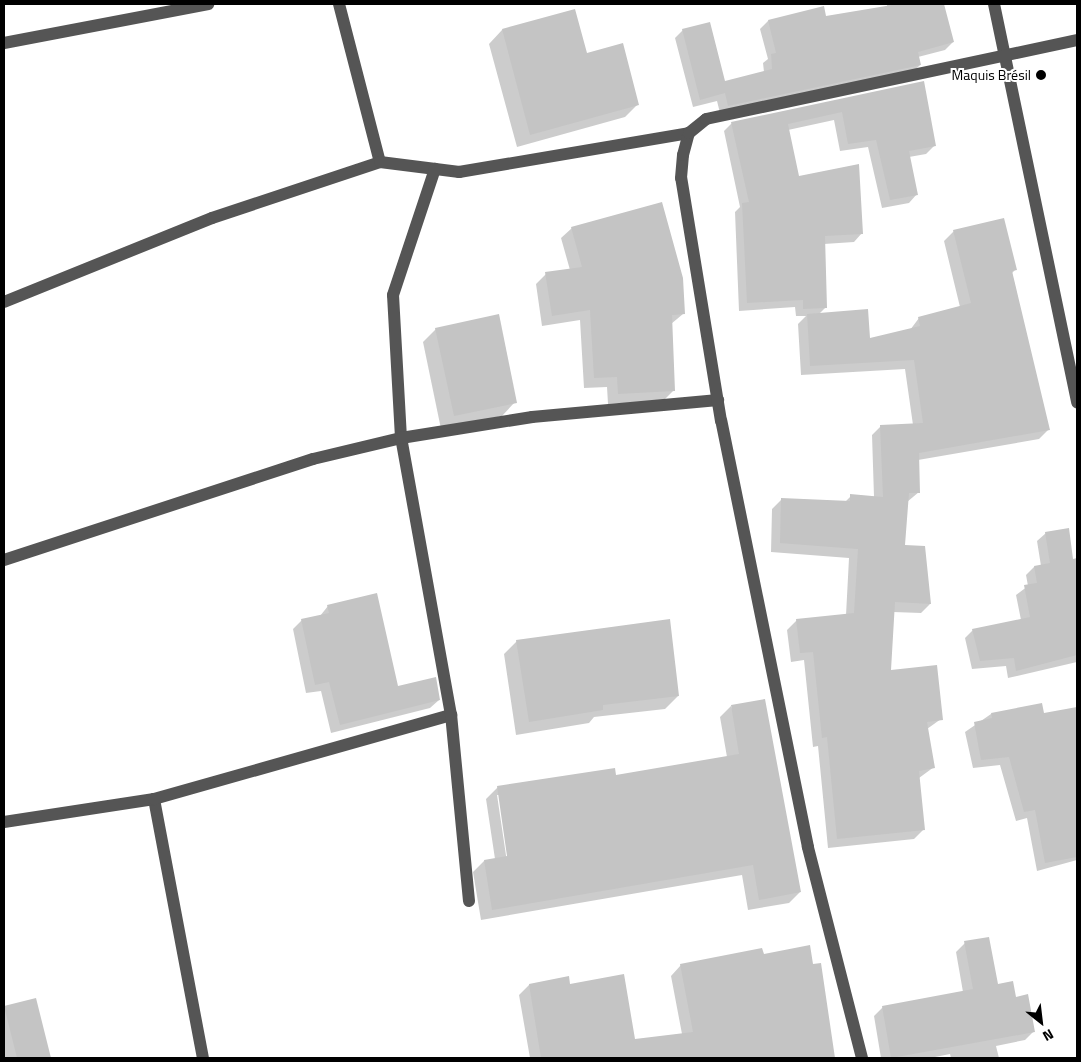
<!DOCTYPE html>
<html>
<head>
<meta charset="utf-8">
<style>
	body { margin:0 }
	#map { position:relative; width:1081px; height:1062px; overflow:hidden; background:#fff; font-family:"Titillium Web",sans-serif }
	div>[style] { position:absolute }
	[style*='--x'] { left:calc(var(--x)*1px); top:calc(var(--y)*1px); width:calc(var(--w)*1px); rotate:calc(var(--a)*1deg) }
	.shadow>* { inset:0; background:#0003 }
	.building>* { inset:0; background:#c4c4c4 }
	.minor>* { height:12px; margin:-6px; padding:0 6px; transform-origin:6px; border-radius:6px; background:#555 }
	.dots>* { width:14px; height:14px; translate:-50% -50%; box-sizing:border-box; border:2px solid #fff; border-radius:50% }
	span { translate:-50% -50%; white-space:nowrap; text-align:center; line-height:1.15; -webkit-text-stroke:4px #fff; paint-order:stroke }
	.poi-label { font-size:14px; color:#000 }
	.right { translate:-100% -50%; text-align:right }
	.frame { position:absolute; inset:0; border:5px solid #000; pointer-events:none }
	.north { position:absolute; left:1016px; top:997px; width:50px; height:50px; -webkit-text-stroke:4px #fff; paint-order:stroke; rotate:151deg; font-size:14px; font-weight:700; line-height:20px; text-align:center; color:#000 }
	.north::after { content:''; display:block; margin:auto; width:18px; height:22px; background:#000; clip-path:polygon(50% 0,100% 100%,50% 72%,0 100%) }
</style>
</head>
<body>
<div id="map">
	<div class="shadow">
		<div style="clip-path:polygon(887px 4px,943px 4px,953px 42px,945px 50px,918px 57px,920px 65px,912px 73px,720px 113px,717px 101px,693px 107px,675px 38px,683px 30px,724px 82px,764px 72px,763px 63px,768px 59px,760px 29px,768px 21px,823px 8px,825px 18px,887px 7px)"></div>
		<div style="clip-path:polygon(574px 10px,586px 54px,638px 104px,625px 117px,517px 147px,489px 44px,502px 30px)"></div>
		<div style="clip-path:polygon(923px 82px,935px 145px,926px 154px,909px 157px,917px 194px,909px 203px,882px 208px,868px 147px,840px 151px,834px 120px,788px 130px,798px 177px,862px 233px,854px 242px,824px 244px,826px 307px,819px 314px,869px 340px,910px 330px,919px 318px,960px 307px,944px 241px,954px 231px,1015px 270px,1012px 273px,1048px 430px,1039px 439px,918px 460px,919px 492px,907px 502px,903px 546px,924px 547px,930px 604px,921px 613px,893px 612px,889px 671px,941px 719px,927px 729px,934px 767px,919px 778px,924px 829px,914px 839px,828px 848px,818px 746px,813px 747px,804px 660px,791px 662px,787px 630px,797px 620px,846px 615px,849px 558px,771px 552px,772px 509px,781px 500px,845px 502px,851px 496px,874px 497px,872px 435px,881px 426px,913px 425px,905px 369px,801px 375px,798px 324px,806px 316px,796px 316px,795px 307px,739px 311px,735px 212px,740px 207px,724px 131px,732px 123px)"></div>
		<div style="clip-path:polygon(572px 228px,683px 314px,671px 324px,674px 390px,663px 401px,608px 404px,607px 387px,584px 388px,580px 320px,542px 326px,536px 284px,546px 274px,570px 270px,561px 238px)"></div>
		<div style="clip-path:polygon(436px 329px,515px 402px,502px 416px,441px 429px,423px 342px)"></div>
		<div style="clip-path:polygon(1046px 533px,1072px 560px,1076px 560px,1077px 662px,1008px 678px,1006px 666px,972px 669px,965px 638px,973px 630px,1021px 620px,1016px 595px,1028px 586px,1026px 575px,1034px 567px,1041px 566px,1037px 541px)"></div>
		<div style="clip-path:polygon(328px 606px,397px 688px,439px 700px,430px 708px,331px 733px,321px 691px,306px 693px,293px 629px,302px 620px,320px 616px)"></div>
		<div style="clip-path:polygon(517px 641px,678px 696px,665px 709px,594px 717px,589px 723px,516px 735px,504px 654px)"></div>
		<div style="clip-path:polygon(evenodd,731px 706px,800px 892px,789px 903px,748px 910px,742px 875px,481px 920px,473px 872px,484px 861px,495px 859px,486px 799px,498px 787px,615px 776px,727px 757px,720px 717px,731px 706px,497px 795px,500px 795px,509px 862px,507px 862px,497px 795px)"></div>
		<div style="clip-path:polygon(1077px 708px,1077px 811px,1074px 811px,1077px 820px,1077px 860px,1037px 871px,1027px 818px,1016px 821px,1000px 765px,973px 768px,965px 732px,991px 714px,1043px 715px)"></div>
		<div style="clip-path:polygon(965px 943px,997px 985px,1015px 998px,1034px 1031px,1025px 1040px,996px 1046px,999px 1058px,951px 1058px,950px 1054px,930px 1058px,881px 1058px,874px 1016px,883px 1007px,963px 992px,956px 952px)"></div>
		<div style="clip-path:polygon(763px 956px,820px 965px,833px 1058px,530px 1058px,519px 995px,529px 985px,569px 985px,634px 1040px,682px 1034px,671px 976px,681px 965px)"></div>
		<div style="clip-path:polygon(35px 1000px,49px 1058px,4px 1058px,4px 1007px)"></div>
	</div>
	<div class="building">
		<div style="clip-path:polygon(898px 4px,944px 4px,954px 42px,918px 52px,921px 65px,728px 106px,725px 93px,700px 100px,682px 29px,710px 22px,725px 81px,772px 69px,771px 54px,776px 53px,768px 20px,824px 6px,826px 16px)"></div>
		<div style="clip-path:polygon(575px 9px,587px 53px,623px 43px,639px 105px,530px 135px,502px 29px)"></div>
		<div style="clip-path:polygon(924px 81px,936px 146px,909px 151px,918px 195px,890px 200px,876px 140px,848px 144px,842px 112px,788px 124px,799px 176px,859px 164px,863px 234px,825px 236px,827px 308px,803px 309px,803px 300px,747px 303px,742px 203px,749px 202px,731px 122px)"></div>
		<div style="clip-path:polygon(662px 202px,683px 278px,685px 314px,672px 315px,675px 391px,618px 394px,617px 377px,594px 378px,590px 310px,552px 316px,545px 272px,582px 267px,571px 227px)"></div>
		<div style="clip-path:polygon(1004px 218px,1017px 270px,1012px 271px,1050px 430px,919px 453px,920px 493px,909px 493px,905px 545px,925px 546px,931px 604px,895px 602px,891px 670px,937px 665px,943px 720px,927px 722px,935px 768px,919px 771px,925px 830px,837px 839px,827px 737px,822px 738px,813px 652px,800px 653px,796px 619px,854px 613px,858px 549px,780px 543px,781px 498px,850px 501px,850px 494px,883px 497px,880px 425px,923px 423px,914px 360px,810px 366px,807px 314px,868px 309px,870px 338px,920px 326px,918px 317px,971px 303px,953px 230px)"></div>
		<div style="clip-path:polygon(499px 314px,517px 403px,454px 416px,435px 328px)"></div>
		<div style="clip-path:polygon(1069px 528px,1073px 559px,1077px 558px,1077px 655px,1016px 671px,1014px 658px,980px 661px,972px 629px,1030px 617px,1024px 585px,1037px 583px,1034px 566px,1050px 563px,1045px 532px)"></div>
		<div style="clip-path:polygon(377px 593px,398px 686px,436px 677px,440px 700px,340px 725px,329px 682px,315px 685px,301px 619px,329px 613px,327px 605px)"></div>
		<div style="clip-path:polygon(670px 619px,679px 696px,603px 705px,603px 710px,529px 722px,516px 640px)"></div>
		<div style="clip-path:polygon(765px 699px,801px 892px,759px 900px,753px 865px,492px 910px,484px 860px,507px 856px,497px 786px,615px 768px,616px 775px,739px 754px,731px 705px)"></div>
		<div style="clip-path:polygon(1042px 703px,1044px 713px,1077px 707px,1077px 857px,1045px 863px,1035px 810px,1024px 812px,1009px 757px,981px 760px,974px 722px,992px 718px,991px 713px)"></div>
		<div style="clip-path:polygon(989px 937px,998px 984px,1013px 981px,1016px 997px,1028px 994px,1035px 1032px,891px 1058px,882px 1006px,973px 989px,964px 941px)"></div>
		<div style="clip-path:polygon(810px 945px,813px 964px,821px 963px,835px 1058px,541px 1058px,529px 984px,569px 976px,570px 984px,624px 974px,635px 1039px,693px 1032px,680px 964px,762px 948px,764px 954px)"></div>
		<div style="clip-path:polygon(36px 998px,51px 1058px,17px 1058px,4px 1006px)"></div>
	</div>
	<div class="minor">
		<div style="--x:339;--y:4;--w:163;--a:75.5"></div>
		<div style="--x:994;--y:4;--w:407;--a:78.2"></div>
		<div style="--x:4;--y:43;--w:208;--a:-10.8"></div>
		<div style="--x:4;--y:302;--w:224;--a:-22"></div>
		<div style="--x:212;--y:218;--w:177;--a:-18.4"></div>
		<div style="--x:380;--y:162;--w:80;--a:7.2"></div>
		<div style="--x:459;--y:172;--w:233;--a:-9.6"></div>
		<div style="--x:4;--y:560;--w:325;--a:-18.1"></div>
		<div style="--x:313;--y:459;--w:90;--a:-13.4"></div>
		<div style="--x:401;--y:438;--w:143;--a:-93.2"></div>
		<div style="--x:393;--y:295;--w:133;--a:-71.6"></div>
		<div style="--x:154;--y:799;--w:264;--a:79.3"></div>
		<div style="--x:4;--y:822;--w:152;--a:-8.7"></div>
		<div style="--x:154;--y:799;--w:309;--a:-15.8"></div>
		<div style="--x:469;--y:901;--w:187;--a:-95.5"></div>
		<div style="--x:451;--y:715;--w:281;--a:-100.2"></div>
		<div style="--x:401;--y:438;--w:133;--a:-9.1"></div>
		<div style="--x:532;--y:417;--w:187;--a:-5.2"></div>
		<div style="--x:862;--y:1058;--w:218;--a:-104.4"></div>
		<div style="--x:808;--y:847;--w:435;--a:-101.5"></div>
		<div style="--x:721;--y:421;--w:246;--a:-99.3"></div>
		<div style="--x:681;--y:178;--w:23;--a:-85"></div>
		<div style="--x:683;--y:155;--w:23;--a:-75"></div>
		<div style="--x:689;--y:133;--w:22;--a:-39"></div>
		<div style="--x:706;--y:119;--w:379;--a:-12"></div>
	</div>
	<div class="dots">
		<div style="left:1041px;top:75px;background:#000"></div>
	</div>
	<div class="poi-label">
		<span class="right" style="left:1031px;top:75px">Maquis Brésil</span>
	</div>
	<div class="frame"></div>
	<div class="north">N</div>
</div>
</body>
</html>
